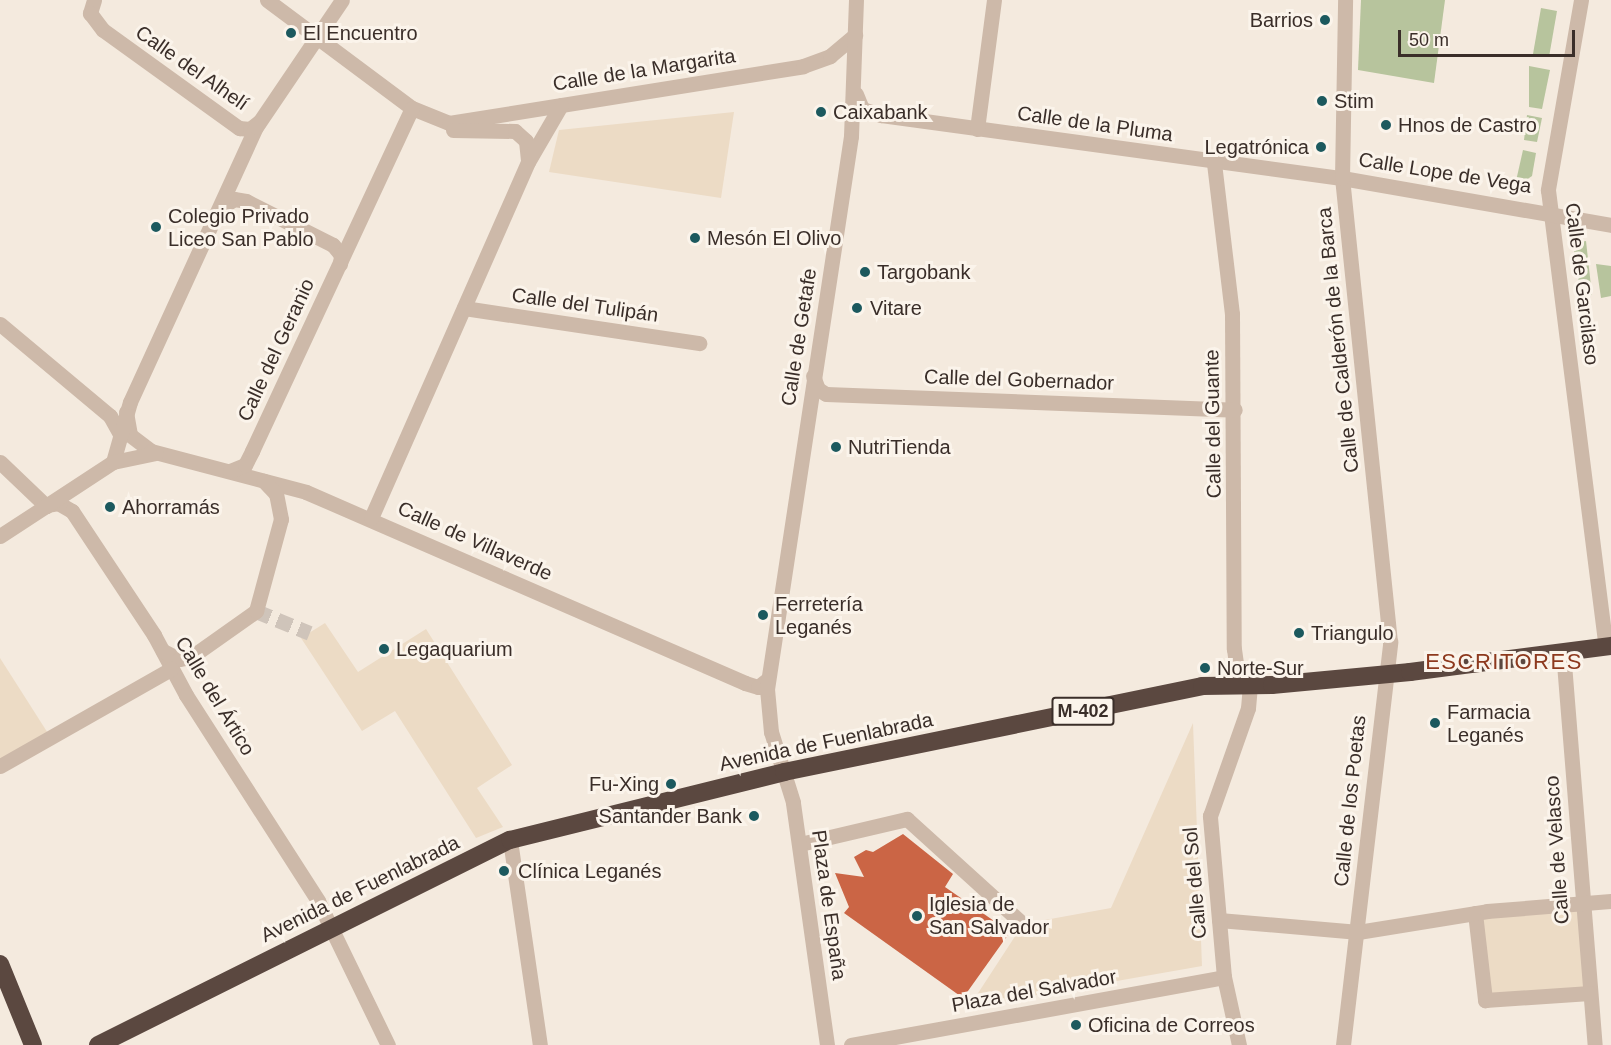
<!DOCTYPE html>
<html>
<head>
<meta charset="utf-8">
<style>
	body { margin:0 }
	#map { position:relative; width:1611px; height:1045px; overflow:hidden; background:#f4eade; font-family:Arial,sans-serif }
	div>[style] { position:absolute }
	[style*='--x'] { left:calc(var(--x)*1px); top:calc(var(--y)*1px); width:calc(var(--w)*1px); rotate:calc(var(--a)*1deg) }
	.green>* { inset:0; background:#b7c49d }
	.plaza>* { inset:0; background:#ecdbc5 }
	.building>* { inset:0; background:#cb6545 }
	.street-tunnel>* { height:15px; margin-top:-7.5px; transform-origin:0; background:repeating-linear-gradient(90deg,#cfc4ba 0 15px,transparent 0 23px) }
	.street>* { height:15px; margin:-7.5px; padding:0 7.5px; transform-origin:7.5px; border-radius:7.5px; background:#cdb9a9 }
	.highway>* { height:18px; margin:-9px; padding:0 9px; transform-origin:9px; border-radius:9px; background:#5b4840 }
	.dots>* { width:16px; height:16px; translate:-50% -50%; box-sizing:border-box; border:3px solid #fbf4eb; border-radius:50% }
	span { translate:-50% -50%; white-space:nowrap; text-align:center; line-height:1.15; -webkit-text-stroke:6px #fbf4eb; paint-order:stroke }
	.shield-label span { padding:2px 4px; background:#fbf4eb; border:2px solid; border-radius:4px; -webkit-text-stroke-width:0 }
	.shield-label { font-size:18px; color:#3a2e29; font-weight:700 }
	.poi-label { font-size:20px; color:#3a2e29 }
	.right { translate:-100% -50%; text-align:right }
	.left { translate:0 -50%; text-align:left }
	.street-label { font-size:20px; color:#3a2e29 }
	.quarter-label { font-size:22px; color:#8d391e; letter-spacing:1.5px }
	.scale { position:absolute; left:1398px; top:30px; width:177px; height:27px; box-sizing:border-box; border:3px solid #3a2e29; border-top:0; padding-left:8px; font-size:18px; line-height:21px; white-space:nowrap; color:#3a2e29; -webkit-text-stroke:4px #fbf4eb; paint-order:stroke }
</style>
</head>
<body>
<div id="map">
	<div class="green">
		<div style="clip-path:polygon(1361px 0,1445px 0,1434px 83px,1358px 70px)"></div>
		<div style="clip-path:polygon(1541px 8px,1557px 11px,1549px 57px,1533px 54px)"></div>
		<div style="clip-path:polygon(1529px 66px,1550px 70px,1542px 109px,1529px 107px)"></div>
		<div style="clip-path:polygon(1527px 115px,1542px 118px,1537px 142px,1524px 140px)"></div>
		<div style="clip-path:polygon(1523px 150px,1536px 153px,1532px 176px,1522px 183px,1516px 181px)"></div>
		<div style="clip-path:polygon(1586px 241px,1592px 295px,1581px 296px,1573px 243px)"></div>
		<div style="clip-path:polygon(1596px 264px,1611px 266px,1611px 296px,1601px 298px)"></div>
	</div>
	<div class="plaza">
		<div style="clip-path:polygon(734px 112px,721px 198px,549px 172px,559px 130px)"></div>
		<div style="clip-path:polygon(325px 623px,358px 672px,426px 629px,512px 765px,477px 788px,503px 827px,476px 838px,395px 711px,362px 731px,301px 638px)"></div>
		<div style="clip-path:polygon(0 658px,51px 738px,0 766px)"></div>
		<div style="clip-path:polygon(1193px 723px,1202px 966px,969px 1007px,1023px 924px,1111px 908px)"></div>
		<div style="clip-path:polygon(1581px 904px,1590px 993px,1485px 1000px,1475px 913px)"></div>
	</div>
	<div class="building">
		<div style="clip-path:polygon(903px 834px,953px 874px,945px 887px,1010px 932px,963px 998px,844px 913px,849px 907px,835px 873px,864px 877px,854px 857px,866px 850px,873px 852px)"></div>
	</div>
	<div class="street-tunnel">
		<div style="--x:256;--y:611;--w:58;--a:22.2"></div>
	</div>
	<div class="street">
		<div style="--x:94;--y:0;--w:14;--a:107"></div>
		<div style="--x:90;--y:13;--w:21;--a:53"></div>
		<div style="--x:103;--y:30;--w:168;--a:35.8"></div>
		<div style="--x:239;--y:128;--w:11;--a:5"></div>
		<div style="--x:250;--y:129;--w:11;--a:-38"></div>
		<div style="--x:267;--y:0;--w:181;--a:36.7"></div>
		<div style="--x:412;--y:108;--w:40;--a:22"></div>
		<div style="--x:449;--y:123;--w:359;--a:-9.1"></div>
		<div style="--x:803;--y:66;--w:29;--a:-20"></div>
		<div style="--x:830;--y:56;--w:33;--a:-40"></div>
		<div style="--x:1581;--y:0;--w:193;--a:99.9"></div>
		<div style="--x:1548;--y:190;--w:460;--a:82.8"></div>
		<div style="--x:856;--y:94;--w:16;--a:68"></div>
		<div style="--x:862;--y:109;--w:20;--a:18"></div>
		<div style="--x:881;--y:115;--w:465;--a:7.8"></div>
		<div style="--x:1342;--y:178;--w:273;--a:9.9"></div>
		<div style="--x:977;--y:129;--w:130;--a:-82.5"></div>
		<div style="--x:453;--y:130;--w:62;--a:0.9"></div>
		<div style="--x:515;--y:131;--w:15;--a:42"></div>
		<div style="--x:526;--y:141;--w:18;--a:84"></div>
		<div style="--x:1214;--y:163;--w:152;--a:83.2"></div>
		<div style="--x:1232;--y:314;--w:335;--a:89.7"></div>
		<div style="--x:1234;--y:649;--w:36;--a:82"></div>
		<div style="--x:220;--y:209;--w:17;--a:-36"></div>
		<div style="--x:234;--y:199;--w:12;--a:9"></div>
		<div style="--x:246;--y:201;--w:97;--a:26.8"></div>
		<div style="--x:333;--y:245;--w:13;--a:51"></div>
		<div style="--x:341;--y:255;--w:9;--a:96"></div>
		<div style="--x:464;--y:308;--w:238;--a:8.5"></div>
		<div style="--x:0;--y:324;--w:143;--a:39.9"></div>
		<div style="--x:110;--y:416;--w:23;--a:61"></div>
		<div style="--x:813;--y:376;--w:14;--a:69"></div>
		<div style="--x:818;--y:389;--w:9;--a:32"></div>
		<div style="--x:826;--y:394;--w:409;--a:2.2"></div>
		<div style="--x:126;--y:412;--w:23;--a:80"></div>
		<div style="--x:130;--y:435;--w:26;--a:37"></div>
		<div style="--x:151;--y:451;--w:160;--a:14.8"></div>
		<div style="--x:306;--y:492;--w:479;--a:23.5"></div>
		<div style="--x:745;--y:683;--w:14;--a:17"></div>
		<div style="--x:758;--y:687;--w:11;--a:-38"></div>
		<div style="--x:0;--y:462;--w:64;--a:43.7"></div>
		<div style="--x:113;--y:462;--w:62;--a:-74.2"></div>
		<div style="--x:130;--y:402;--w:302;--a:-65.4"></div>
		<div style="--x:256;--y:127;--w:153;--a:-55.9"></div>
		<div style="--x:230;--y:471;--w:16;--a:-22"></div>
		<div style="--x:245;--y:465;--w:16;--a:-63"></div>
		<div style="--x:252;--y:451;--w:378;--a:-65"></div>
		<div style="--x:48;--y:505;--w:10;--a:-11"></div>
		<div style="--x:58;--y:503;--w:16;--a:30"></div>
		<div style="--x:72;--y:511;--w:149;--a:56.5"></div>
		<div style="--x:154;--y:635;--w:68;--a:61.9"></div>
		<div style="--x:186;--y:695;--w:245;--a:57.3"></div>
		<div style="--x:318;--y:901;--w:160;--a:64.1"></div>
		<div style="--x:371;--y:518;--w:389;--a:-66.2"></div>
		<div style="--x:528;--y:162;--w:66;--a:-59.9"></div>
		<div style="--x:0;--y:536;--w:135;--a:-33.2"></div>
		<div style="--x:113;--y:462;--w:44;--a:-11.8"></div>
		<div style="--x:163;--y:651;--w:18;--a:27"></div>
		<div style="--x:179;--y:659;--w:12;--a:-9"></div>
		<div style="--x:191;--y:657;--w:80;--a:-35.3"></div>
		<div style="--x:256;--y:611;--w:95;--a:-74.8"></div>
		<div style="--x:281;--y:519;--w:25;--a:-101"></div>
		<div style="--x:276;--y:494;--w:18;--a:-133"></div>
		<div style="--x:1563;--y:651;--w:395;--a:85.4"></div>
		<div style="--x:0;--y:766;--w:197;--a:-29.6"></div>
		<div style="--x:510;--y:840;--w:207;--a:81.7"></div>
		<div style="--x:800;--y:844;--w:110;--a:-13.2"></div>
		<div style="--x:907;--y:819;--w:156;--a:42.2"></div>
		<div style="--x:1475;--y:913;--w:88;--a:83.4"></div>
		<div style="--x:1485;--y:1000;--w:105;--a:-3.8"></div>
		<div style="--x:1219;--y:920;--w:140;--a:4.9"></div>
		<div style="--x:1358;--y:932;--w:131;--a:-9.2"></div>
		<div style="--x:1487;--y:911;--w:124;--a:-4.6"></div>
		<div style="--x:827;--y:1045;--w:245;--a:-98"></div>
		<div style="--x:793;--y:802;--w:73;--a:-107.4"></div>
		<div style="--x:771;--y:732;--w:43;--a:-95.3"></div>
		<div style="--x:767;--y:689;--w:559;--a:-81.36"></div>
		<div style="--x:851;--y:136;--w:136;--a:-87.9"></div>
		<div style="--x:851;--y:1045;--w:379;--a:-10.3"></div>
		<div style="--x:1239;--y:1045;--w:70;--a:-102.4"></div>
		<div style="--x:1224;--y:977;--w:162;--a:-95"></div>
		<div style="--x:1210;--y:816;--w:114;--a:-70.6"></div>
		<div style="--x:1248;--y:708;--w:22;--a:-85"></div>
		<div style="--x:1343;--y:1045;--w:406;--a:-83.3"></div>
		<div style="--x:1390;--y:642;--w:466;--a:-95.9"></div>
		<div style="--x:1342;--y:178;--w:178;--a:-89"></div>
	</div>
	<div class="highway">
		<div style="--x:0;--y:964;--w:87;--a:67.8"></div>
		<div style="--x:98;--y:1045;--w:460;--a:-26.5"></div>
		<div style="--x:510;--y:840;--w:282;--a:-13.9"></div>
		<div style="--x:784;--y:772;--w:427;--a:-11.6"></div>
		<div style="--x:1202;--y:686;--w:70;--a:-0.8"></div>
		<div style="--x:1272;--y:685;--w:139;--a:-5.4"></div>
		<div style="--x:1410;--y:672;--w:203;--a:-7.4"></div>
	</div>
	<div class="dots">
		<div style="left:1325px;top:20px;background:#1c595e"></div>
		<div style="left:291px;top:33px;background:#1c595e"></div>
		<div style="left:1322px;top:101px;background:#1c595e"></div>
		<div style="left:821px;top:112px;background:#1c595e"></div>
		<div style="left:1386px;top:125px;background:#1c595e"></div>
		<div style="left:1321px;top:147px;background:#1c595e"></div>
		<div style="left:156px;top:227px;background:#1c595e"></div>
		<div style="left:695px;top:238px;background:#1c595e"></div>
		<div style="left:865px;top:272px;background:#1c595e"></div>
		<div style="left:857px;top:308px;background:#1c595e"></div>
		<div style="left:836px;top:447px;background:#1c595e"></div>
		<div style="left:110px;top:507px;background:#1c595e"></div>
		<div style="left:763px;top:615px;background:#1c595e"></div>
		<div style="left:1299px;top:633px;background:#1c595e"></div>
		<div style="left:384px;top:649px;background:#1c595e"></div>
		<div style="left:1205px;top:668px;background:#1c595e"></div>
		<div style="left:1435px;top:723px;background:#1c595e"></div>
		<div style="left:671px;top:784px;background:#1c595e"></div>
		<div style="left:754px;top:816px;background:#1c595e"></div>
		<div style="left:504px;top:871px;background:#1c595e"></div>
		<div style="left:917px;top:916px;background:#1c595e"></div>
		<div style="left:1076px;top:1025px;background:#1c595e"></div>
	</div>
	<div class="shield-label">
		<span style="left:1083px;top:711px">M-402</span>
	</div>
	<div class="poi-label">
		<span class="right" style="left:1313px;top:20px">Barrios</span>
		<span class="left" style="left:303px;top:33px">El Encuentro</span>
		<span class="left" style="left:1334px;top:101px">Stim</span>
		<span class="left" style="left:833px;top:112px">Caixabank</span>
		<span class="left" style="left:1398px;top:125px">Hnos de Castro</span>
		<span class="right" style="left:1309px;top:147px">Legatrónica</span>
		<span class="left" style="left:168px;top:228px">Colegio Privado<br>Liceo San Pablo</span>
		<span class="left" style="left:707px;top:238px">Mesón El Olivo</span>
		<span class="left" style="left:877px;top:272px">Targobank</span>
		<span class="left" style="left:870px;top:308px">Vitare</span>
		<span class="left" style="left:848px;top:447px">NutriTienda</span>
		<span class="left" style="left:122px;top:507px">Ahorramás</span>
		<span class="left" style="left:775px;top:616px">Ferretería<br>Leganés</span>
		<span class="left" style="left:1311px;top:633px">Triangulo</span>
		<span class="left" style="left:396px;top:649px">Legaquarium</span>
		<span class="left" style="left:1217px;top:668px">Norte-Sur</span>
		<span class="left" style="left:1447px;top:724px">Farmacia<br>Leganés</span>
		<span class="right" style="left:659px;top:784px">Fu-Xing</span>
		<span class="right" style="left:742px;top:816px">Santander Bank</span>
		<span class="left" style="left:518px;top:871px">Clínica Leganés</span>
		<span class="left" style="left:929px;top:916px">Iglesia de<br>San Salvador</span>
		<span class="left" style="left:1088px;top:1025px">Oficina de Correos</span>
	</div>
	<div class="street-label">
		<span style="left:192px;top:68px;rotate:35deg">Calle del Alhelí</span>
		<span style="left:644px;top:70px;rotate:-9deg">Calle de la Margarita</span>
		<span style="left:1095px;top:124px;rotate:8deg">Calle de la Pluma</span>
		<span style="left:1445px;top:173px;rotate:9deg">Calle Lope de Vega</span>
		<span style="left:1582px;top:284px;rotate:83deg">Calle de Garcilaso</span>
		<span style="left:585px;top:305px;rotate:8deg">Calle del Tulipán</span>
		<span style="left:799px;top:337px;rotate:-81deg">Calle de Getafe</span>
		<span style="left:1338px;top:340px;rotate:-96deg">Calle de Calderón de la Barca</span>
		<span style="left:276px;top:350px;rotate:-65deg">Calle del Geranio</span>
		<span style="left:1019px;top:380px;rotate:2deg">Calle del Gobernador</span>
		<span style="left:1213px;top:424px;rotate:-91deg">Calle del Guante</span>
		<span style="left:475px;top:541px;rotate:24deg">Calle de Villaverde</span>
		<span style="left:215px;top:696px;rotate:59deg">Calle del Ártico</span>
		<span style="left:826px;top:742px;rotate:-12deg">Avenida de Fuenlabrada</span>
		<span style="left:1350px;top:801px;rotate:-84deg">Calle de los Poetas</span>
		<span style="left:1557px;top:850px;rotate:-94deg">Calle de Velasco</span>
		<span style="left:1195px;top:883px;rotate:-95deg">Calle del Sol</span>
		<span style="left:360px;top:889px;rotate:-26deg">Avenida de Fuenlabrada</span>
		<span style="left:829px;top:905px;rotate:82deg">Plaza de España</span>
		<span style="left:1034px;top:991px;rotate:-10deg">Plaza del Salvador</span>
	</div>
	<div class="quarter-label">
		<span style="left:1504px;top:662px">ESCRITORES</span>
	</div>
	<div class="scale">50 m</div>
</div>
</body>
</html>
